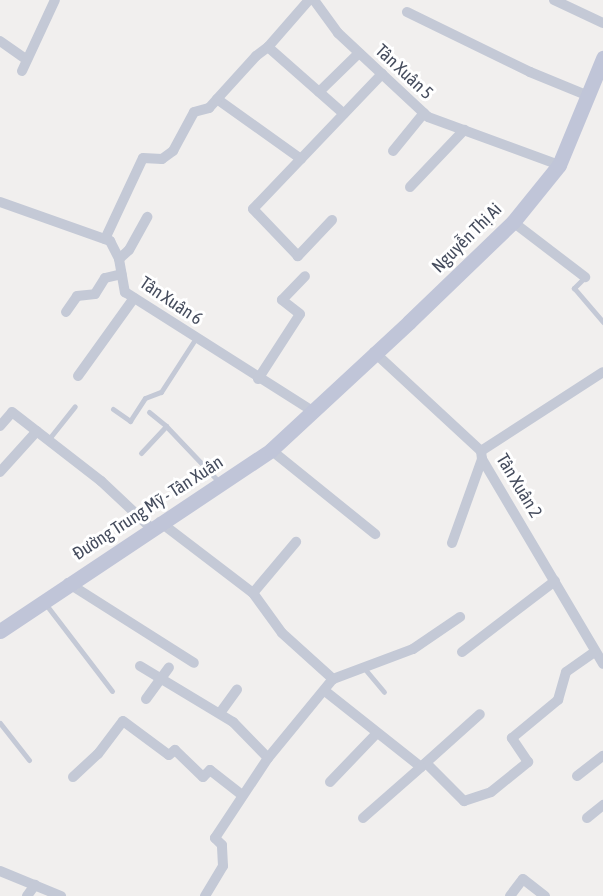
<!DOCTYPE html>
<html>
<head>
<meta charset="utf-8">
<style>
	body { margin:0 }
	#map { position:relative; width:603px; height:896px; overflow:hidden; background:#f1efee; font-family:"Asap Condensed",sans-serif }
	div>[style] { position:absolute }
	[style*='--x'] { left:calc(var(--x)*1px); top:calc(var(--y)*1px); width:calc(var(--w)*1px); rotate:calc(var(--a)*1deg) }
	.lane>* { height:5px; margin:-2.5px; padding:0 2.5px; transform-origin:2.5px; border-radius:2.5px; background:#c4c9d6 }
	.street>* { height:10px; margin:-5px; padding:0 5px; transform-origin:5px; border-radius:5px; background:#c4c9d6 }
	.secondary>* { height:15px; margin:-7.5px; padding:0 7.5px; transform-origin:7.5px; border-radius:7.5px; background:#c0c5d8 }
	span { translate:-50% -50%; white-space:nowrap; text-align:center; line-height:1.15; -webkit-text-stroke:6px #fff; paint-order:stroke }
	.street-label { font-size:18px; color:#454c5d }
</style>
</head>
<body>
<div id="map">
	<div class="lane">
		<div style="--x:585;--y:277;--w:16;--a:135"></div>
		<div style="--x:574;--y:288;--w:45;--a:49.5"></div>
		<div style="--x:113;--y:409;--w:21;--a:35"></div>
		<div style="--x:130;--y:421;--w:27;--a:-57"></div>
		<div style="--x:145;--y:398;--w:17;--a:-21"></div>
		<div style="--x:161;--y:392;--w:64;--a:-57.1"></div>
		<div style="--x:149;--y:412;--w:22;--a:39"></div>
		<div style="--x:48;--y:440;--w:43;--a:-51.5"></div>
		<div style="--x:141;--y:453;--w:37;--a:-47"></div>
		<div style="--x:166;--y:426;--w:79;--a:46.5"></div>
		<div style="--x:44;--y:602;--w:112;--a:52.6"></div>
		<div style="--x:364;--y:668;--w:31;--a:50"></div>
		<div style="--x:0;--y:723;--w:47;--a:51.9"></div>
	</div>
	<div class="street">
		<div style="--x:314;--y:0;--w:41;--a:54"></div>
		<div style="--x:338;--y:33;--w:123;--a:43"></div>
		<div style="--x:428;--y:117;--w:140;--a:20.1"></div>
		<div style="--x:554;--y:0;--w:54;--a:25.1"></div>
		<div style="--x:407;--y:12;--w:137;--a:26"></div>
		<div style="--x:530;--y:72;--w:61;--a:22.3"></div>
		<div style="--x:0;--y:41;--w:32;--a:35"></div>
		<div style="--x:268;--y:47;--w:62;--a:-48.9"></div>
		<div style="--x:22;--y:71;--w:78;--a:-65.1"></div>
		<div style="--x:319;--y:92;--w:56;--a:-44.3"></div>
		<div style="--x:393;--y:151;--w:49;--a:-50.8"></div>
		<div style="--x:301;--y:159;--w:103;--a:-144.5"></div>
		<div style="--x:217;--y:99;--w:58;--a:-47.8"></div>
		<div style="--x:256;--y:56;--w:15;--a:-37"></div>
		<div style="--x:268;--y:47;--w:101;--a:41.4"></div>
		<div style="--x:410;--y:187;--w:79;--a:-46.5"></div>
		<div style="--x:0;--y:202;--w:117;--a:19.5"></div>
		<div style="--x:110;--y:241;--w:20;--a:63"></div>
		<div style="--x:119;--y:259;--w:34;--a:80"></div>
		<div style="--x:125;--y:292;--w:220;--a:32.4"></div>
		<div style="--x:332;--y:220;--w:50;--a:133.4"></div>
		<div style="--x:298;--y:256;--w:65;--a:-133.8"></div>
		<div style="--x:253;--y:209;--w:187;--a:-46.3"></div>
		<div style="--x:513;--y:222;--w:91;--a:37.4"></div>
		<div style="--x:105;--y:239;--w:89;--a:-64.9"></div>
		<div style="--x:143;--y:158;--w:19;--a:3"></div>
		<div style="--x:162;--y:159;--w:14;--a:-36"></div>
		<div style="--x:173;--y:151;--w:44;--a:-61.7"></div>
		<div style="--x:194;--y:112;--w:16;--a:-15"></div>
		<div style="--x:209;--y:108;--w:12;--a:-48"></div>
		<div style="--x:119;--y:259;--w:13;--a:-42"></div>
		<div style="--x:129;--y:250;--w:38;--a:-61"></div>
		<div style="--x:66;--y:312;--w:19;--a:-55"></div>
		<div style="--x:77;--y:296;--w:18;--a:-6"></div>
		<div style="--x:95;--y:294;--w:19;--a:-58"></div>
		<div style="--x:105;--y:278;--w:17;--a:-13"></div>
		<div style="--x:374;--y:352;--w:146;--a:42.8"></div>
		<div style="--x:481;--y:451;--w:8;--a:83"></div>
		<div style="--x:482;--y:459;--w:238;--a:59.4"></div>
		<div style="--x:78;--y:376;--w:96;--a:-54.3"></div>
		<div style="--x:258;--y:379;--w:77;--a:-57.1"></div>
		<div style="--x:300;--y:314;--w:23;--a:-142"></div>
		<div style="--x:282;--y:300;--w:33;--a:-46"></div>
		<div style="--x:0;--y:426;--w:18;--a:-49"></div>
		<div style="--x:12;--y:412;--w:113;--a:37.8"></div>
		<div style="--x:101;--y:481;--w:69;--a:43.2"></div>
		<div style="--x:271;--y:450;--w:134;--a:38.9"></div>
		<div style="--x:481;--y:451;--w:145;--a:-32.9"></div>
		<div style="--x:0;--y:472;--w:55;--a:-47.9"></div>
		<div style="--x:160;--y:522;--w:117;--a:37.4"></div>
		<div style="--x:253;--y:593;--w:49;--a:54.1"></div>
		<div style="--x:282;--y:633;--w:69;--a:42"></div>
		<div style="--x:333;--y:679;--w:85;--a:-20.6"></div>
		<div style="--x:413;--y:649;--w:57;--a:-34.2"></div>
		<div style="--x:452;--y:543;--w:89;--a:-70.3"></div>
		<div style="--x:68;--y:583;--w:149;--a:32.4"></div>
		<div style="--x:253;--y:593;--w:67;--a:-49.9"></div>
		<div style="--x:462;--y:652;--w:117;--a:-37.4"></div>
		<div style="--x:140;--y:666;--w:109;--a:31.1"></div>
		<div style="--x:233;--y:722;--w:50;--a:45.8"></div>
		<div style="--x:325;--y:691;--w:122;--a:38.4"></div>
		<div style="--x:421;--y:767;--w:79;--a:-41.9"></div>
		<div style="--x:146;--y:699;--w:39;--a:-54"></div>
		<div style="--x:220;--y:713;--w:29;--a:-54"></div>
		<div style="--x:426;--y:763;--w:54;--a:45"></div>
		<div style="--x:464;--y:801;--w:28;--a:-18"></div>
		<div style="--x:491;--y:792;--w:48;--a:-39"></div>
		<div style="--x:528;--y:762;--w:29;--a:-124"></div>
		<div style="--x:512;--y:738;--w:60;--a:-39.6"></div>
		<div style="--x:558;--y:700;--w:29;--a:-74"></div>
		<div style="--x:566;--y:672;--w:35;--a:-35"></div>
		<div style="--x:577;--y:776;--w:33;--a:-38"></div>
		<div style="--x:73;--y:777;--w:34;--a:-43"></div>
		<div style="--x:98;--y:754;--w:41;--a:-52.9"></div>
		<div style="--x:123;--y:721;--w:57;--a:36.5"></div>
		<div style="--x:169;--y:755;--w:8;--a:-40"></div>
		<div style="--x:175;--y:750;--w:39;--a:44"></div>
		<div style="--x:203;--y:777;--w:10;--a:-45"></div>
		<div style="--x:210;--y:770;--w:41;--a:38"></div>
		<div style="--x:330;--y:782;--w:66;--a:-46.2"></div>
		<div style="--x:363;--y:818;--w:77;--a:-41.3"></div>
		<div style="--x:587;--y:818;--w:21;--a:-39"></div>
		<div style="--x:0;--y:871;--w:66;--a:22.3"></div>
		<div style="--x:27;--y:896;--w:14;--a:-54"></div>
		<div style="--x:205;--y:896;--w:35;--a:-59"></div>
		<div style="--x:223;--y:866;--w:21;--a:-93"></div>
		<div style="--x:222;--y:845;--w:10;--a:-135"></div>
		<div style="--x:215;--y:838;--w:96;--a:-56.5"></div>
		<div style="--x:268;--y:758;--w:102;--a:-50.6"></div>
		<div style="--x:510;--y:896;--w:21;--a:-53"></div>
		<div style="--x:523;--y:879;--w:28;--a:38"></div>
	</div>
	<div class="secondary">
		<div style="--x:0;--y:631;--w:326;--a:-33.7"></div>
		<div style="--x:271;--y:450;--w:188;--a:-42.8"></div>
		<div style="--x:409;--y:322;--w:144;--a:-43.9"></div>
		<div style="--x:513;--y:222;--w:73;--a:-51.1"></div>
		<div style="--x:559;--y:165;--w:116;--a:-67.6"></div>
	</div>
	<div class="street-label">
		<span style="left:404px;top:72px;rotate:43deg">Tân Xuân 5</span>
		<span style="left:467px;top:238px;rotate:-45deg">Nguyễn Thị Ai</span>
		<span style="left:171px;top:301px;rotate:34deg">Tân Xuân 6</span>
		<span style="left:519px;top:486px;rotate:59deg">Tân Xuân 2</span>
		<span style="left:148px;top:508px;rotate:-33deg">Đường Trung Mỹ - Tân Xuân</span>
	</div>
</div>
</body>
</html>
